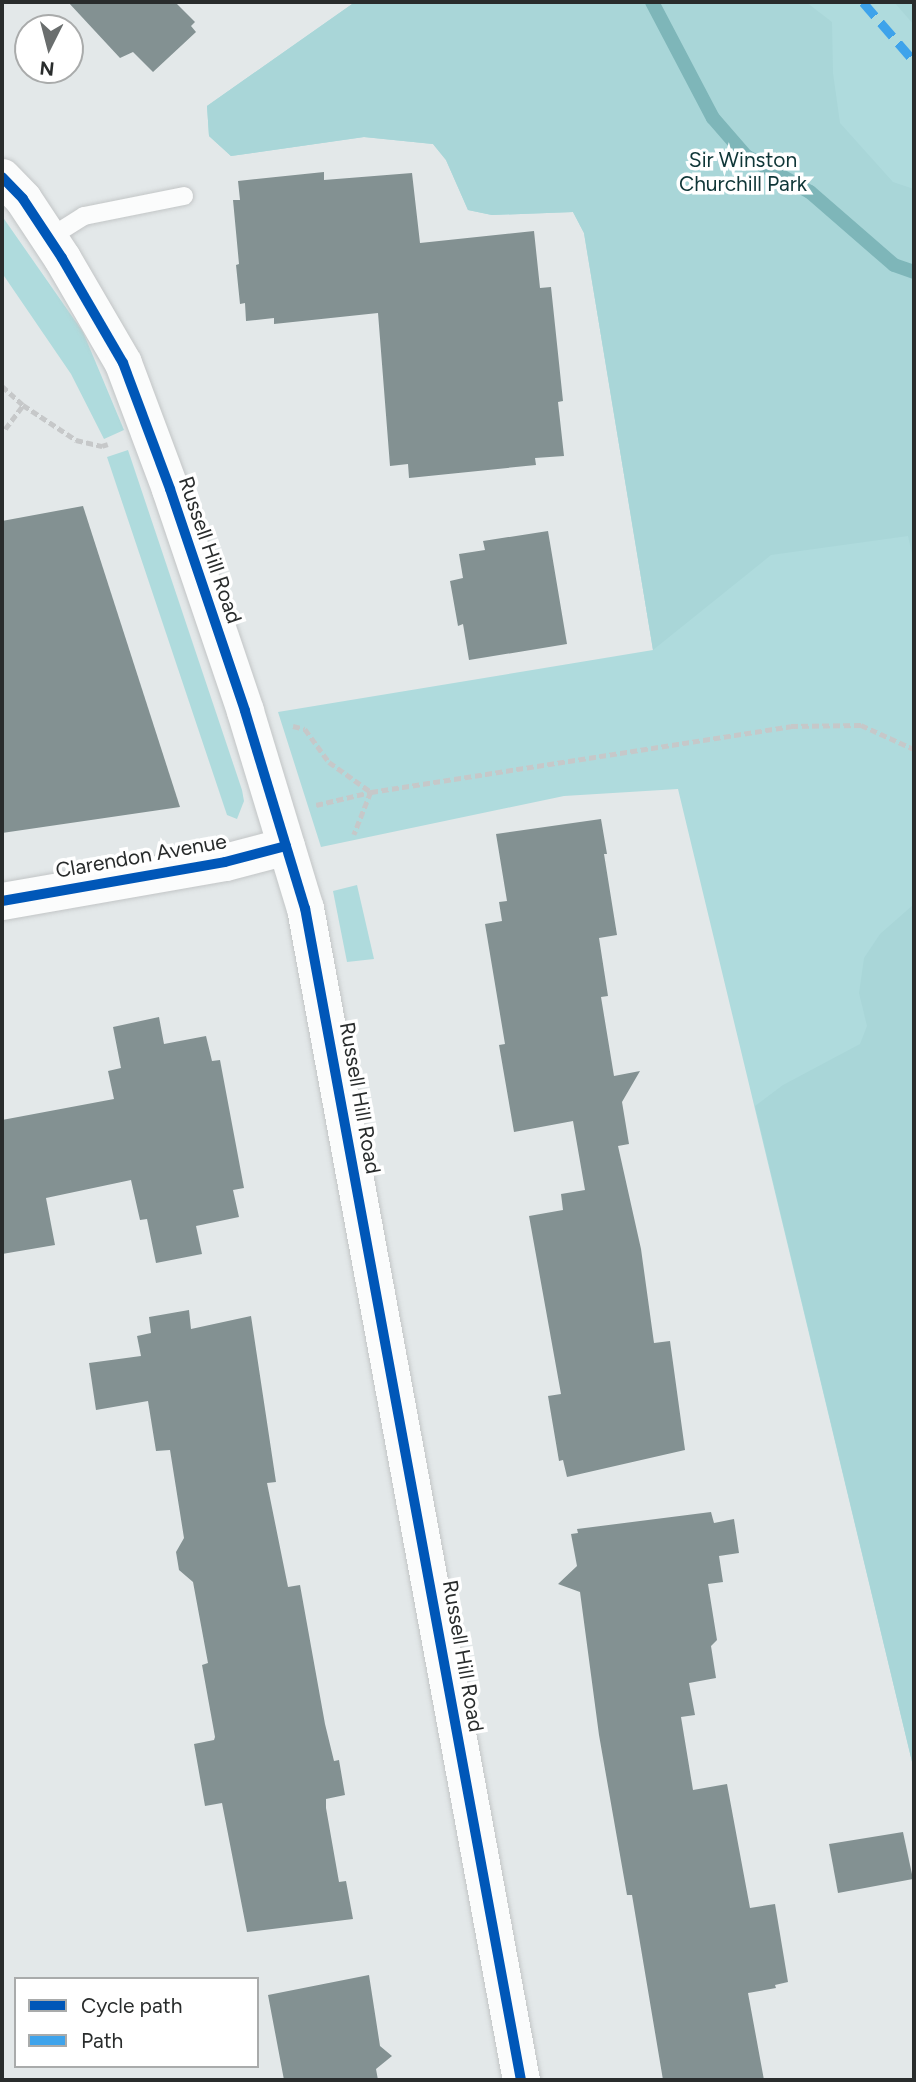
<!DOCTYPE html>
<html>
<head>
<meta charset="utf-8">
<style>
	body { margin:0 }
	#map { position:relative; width:916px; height:2082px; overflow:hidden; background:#e3e8e9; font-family:Figtree,sans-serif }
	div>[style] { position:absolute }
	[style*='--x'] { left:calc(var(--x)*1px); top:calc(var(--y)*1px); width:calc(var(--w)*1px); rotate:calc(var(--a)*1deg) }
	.green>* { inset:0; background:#afdbdd }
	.forest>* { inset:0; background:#a9d6d8 }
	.stream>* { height:14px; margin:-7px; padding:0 7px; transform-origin:7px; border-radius:7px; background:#7eb6b9 }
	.building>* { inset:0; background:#839192 }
	.path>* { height:4.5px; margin-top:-2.25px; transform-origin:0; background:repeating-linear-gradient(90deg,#c6c8c9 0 7px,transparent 0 10.5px) }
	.roads { filter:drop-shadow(0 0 2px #c2c5c6) drop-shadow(0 0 2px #c2c5c6) }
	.lane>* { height:18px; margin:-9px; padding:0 9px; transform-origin:9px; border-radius:9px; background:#fbfcfc }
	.street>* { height:37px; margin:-18.5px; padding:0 18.5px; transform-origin:18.5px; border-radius:18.5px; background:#fbfcfc }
	.quiet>* { height:9px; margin-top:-4.5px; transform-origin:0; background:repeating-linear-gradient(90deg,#3ea3eb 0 18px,transparent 0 27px) }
	.cycleway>* { height:10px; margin:-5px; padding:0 5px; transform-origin:5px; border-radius:5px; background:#0057b8 }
	span { translate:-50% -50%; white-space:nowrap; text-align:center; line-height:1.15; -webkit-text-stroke:7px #fff; paint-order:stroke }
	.park-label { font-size:21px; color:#0f3637 }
	.street-label { font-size:21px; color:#292c2c }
	.frame { position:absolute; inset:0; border:4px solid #292c2c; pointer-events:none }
	.legend { position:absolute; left:14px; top:1977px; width:245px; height:91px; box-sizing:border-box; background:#fff; border:2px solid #a9abab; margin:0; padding:9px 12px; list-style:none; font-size:21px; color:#292c2c }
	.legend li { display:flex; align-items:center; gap:14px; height:35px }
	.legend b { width:35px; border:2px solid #a9abab }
	.north { position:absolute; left:14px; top:14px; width:70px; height:70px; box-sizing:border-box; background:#fff; border:2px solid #a9abab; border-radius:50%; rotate:186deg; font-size:19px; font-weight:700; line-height:28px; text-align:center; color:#292c2c }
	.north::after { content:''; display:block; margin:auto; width:24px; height:32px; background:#6a6e6e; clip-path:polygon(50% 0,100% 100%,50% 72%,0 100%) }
</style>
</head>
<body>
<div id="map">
	<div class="green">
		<div style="clip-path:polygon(355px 2px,914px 2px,914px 1770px,678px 789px,564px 796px,321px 847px,278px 712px,653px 650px,584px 233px,573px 212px,492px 215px,468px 210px,446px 160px,433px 144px,364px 137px,231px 156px,209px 136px,207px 106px)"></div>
		<div style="clip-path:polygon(2px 216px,83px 332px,124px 430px,104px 439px,71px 374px,2px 273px)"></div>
		<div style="clip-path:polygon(128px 450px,242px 790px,244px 801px,237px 819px,227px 815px,107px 457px)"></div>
		<div style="clip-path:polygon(357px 885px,374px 959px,347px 962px,333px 891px)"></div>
	</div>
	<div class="forest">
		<div style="clip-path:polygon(355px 2px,806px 2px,832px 22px,833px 73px,840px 123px,893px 182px,914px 189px,914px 563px,908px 536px,771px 555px,653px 650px,584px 233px,573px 212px,492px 215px,468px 210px,446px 160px,433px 144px,364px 137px,231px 156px,209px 136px,207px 106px)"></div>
		<div style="clip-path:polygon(894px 2px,914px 2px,914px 25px)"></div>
		<div style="clip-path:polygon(913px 905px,914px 918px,914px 1770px,755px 1106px,783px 1085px,860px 1044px,867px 1026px,859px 993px,864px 958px,880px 934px)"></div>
	</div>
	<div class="stream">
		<div style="--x:652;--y:2;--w:131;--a:62.3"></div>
		<div style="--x:713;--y:118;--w:50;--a:49"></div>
		<div style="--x:746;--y:156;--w:73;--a:29.4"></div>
		<div style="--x:810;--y:192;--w:111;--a:41"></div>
		<div style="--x:894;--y:265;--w:21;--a:19"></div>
	</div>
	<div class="building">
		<div style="clip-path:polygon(68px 2px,175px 2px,195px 22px,191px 26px,196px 32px,153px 72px,133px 52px,120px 58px)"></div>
		<div style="clip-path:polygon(324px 172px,324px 180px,412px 173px,420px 243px,534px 231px,540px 288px,551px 287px,563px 401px,558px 402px,564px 456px,535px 458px,536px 465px,409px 478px,408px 464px,390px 466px,378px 313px,274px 324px,274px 318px,246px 321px,245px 303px,240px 304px,236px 265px,239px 264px,233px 200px,240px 200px,238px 181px)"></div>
		<div style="clip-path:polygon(83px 506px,180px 807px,2px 833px,2px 521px)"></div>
		<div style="clip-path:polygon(548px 531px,567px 644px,469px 660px,463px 624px,458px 626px,450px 581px,463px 578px,459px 554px,485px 550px,483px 541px)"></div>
		<div style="clip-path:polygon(601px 819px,607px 854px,604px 854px,617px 935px,599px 938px,608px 996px,601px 997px,614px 1076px,640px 1071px,622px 1102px,629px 1144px,618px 1146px,641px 1249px,654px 1343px,670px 1341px,685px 1450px,567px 1477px,563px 1460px,559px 1461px,548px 1396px,561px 1394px,529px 1216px,563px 1210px,561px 1194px,585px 1190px,573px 1121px,514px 1132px,499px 1045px,505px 1044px,485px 924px,502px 921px,499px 902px,507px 901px,496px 834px)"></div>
		<div style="clip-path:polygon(159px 1017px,164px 1044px,206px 1036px,212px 1061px,220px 1060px,244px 1188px,233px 1190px,239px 1217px,196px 1226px,202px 1254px,156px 1263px,147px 1219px,140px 1220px,131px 1180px,46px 1198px,55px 1245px,2px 1254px,2px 1120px,114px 1099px,108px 1071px,121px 1068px,113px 1027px)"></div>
		<div style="clip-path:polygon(189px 1310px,191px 1329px,251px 1316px,276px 1482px,267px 1483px,288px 1587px,300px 1585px,325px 1724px,334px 1761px,339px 1760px,345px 1795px,326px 1799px,326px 1808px,339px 1882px,346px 1881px,353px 1919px,247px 1932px,222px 1803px,205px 1806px,194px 1744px,214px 1740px,215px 1737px,202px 1665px,208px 1663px,193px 1582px,179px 1570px,176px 1552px,184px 1538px,170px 1450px,156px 1451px,148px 1401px,96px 1410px,89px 1363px,141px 1356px,137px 1336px,151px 1333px,149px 1317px)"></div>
		<div style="clip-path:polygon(711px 1512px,714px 1523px,734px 1519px,739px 1553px,719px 1556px,723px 1582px,708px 1584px,717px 1640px,711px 1646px,716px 1678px,689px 1683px,695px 1715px,681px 1717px,693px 1790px,727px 1784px,750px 1908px,775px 1904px,788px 1982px,775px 1985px,776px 1988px,748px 1993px,764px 2080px,663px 2080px,632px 1895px,627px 1895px,599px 1735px,580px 1592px,558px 1584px,577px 1566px,571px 1534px,578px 1533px,577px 1529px)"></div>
		<div style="clip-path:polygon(903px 1832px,913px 1879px,838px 1893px,829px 1844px)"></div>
		<div style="clip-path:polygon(369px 1975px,380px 2046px,392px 2056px,376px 2069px,378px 2080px,284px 2080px,268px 1995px)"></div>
	</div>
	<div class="path">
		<div style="--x:2;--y:386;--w:28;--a:42"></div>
		<div style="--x:23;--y:405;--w:64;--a:33.4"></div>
		<div style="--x:76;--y:440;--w:27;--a:13"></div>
		<div style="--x:102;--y:446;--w:6;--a:-18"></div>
		<div style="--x:5;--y:429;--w:30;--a:-53"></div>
		<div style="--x:293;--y:726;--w:12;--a:14"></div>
		<div style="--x:305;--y:729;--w:41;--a:54"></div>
		<div style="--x:329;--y:762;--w:52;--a:35.5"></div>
		<div style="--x:371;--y:792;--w:46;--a:111.6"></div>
		<div style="--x:316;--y:805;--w:57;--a:-13.3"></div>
		<div style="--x:371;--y:792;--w:425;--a:-8.9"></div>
		<div style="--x:791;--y:726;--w:70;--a:-0.8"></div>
		<div style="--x:861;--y:725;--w:58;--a:24.4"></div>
	</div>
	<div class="roads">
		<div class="lane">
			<div style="--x:49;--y:238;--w:41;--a:-32.2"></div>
			<div style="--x:84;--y:216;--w:102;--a:-11.3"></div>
		</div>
		<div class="street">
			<div style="--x:2;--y:177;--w:30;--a:46"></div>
			<div style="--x:23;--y:199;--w:71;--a:56.5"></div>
			<div style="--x:62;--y:258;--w:121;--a:59.8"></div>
			<div style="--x:123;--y:363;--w:134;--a:69.5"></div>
			<div style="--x:170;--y:489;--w:234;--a:71.3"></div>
			<div style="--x:245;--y:711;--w:206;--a:73.1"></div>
			<div style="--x:305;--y:908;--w:1192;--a:79.56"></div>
			<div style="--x:2;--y:901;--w:226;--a:-9.9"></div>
			<div style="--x:225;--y:862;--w:63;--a:-14.7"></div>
		</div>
	</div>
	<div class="quiet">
		<div style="--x:863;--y:2;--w:78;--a:49.2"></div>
	</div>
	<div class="cycleway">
		<div style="--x:2;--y:177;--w:30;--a:46"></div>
		<div style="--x:23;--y:199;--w:71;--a:56.5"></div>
		<div style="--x:62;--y:258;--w:121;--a:59.8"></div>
		<div style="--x:123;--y:363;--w:134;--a:69.5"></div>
		<div style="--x:170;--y:489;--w:234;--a:71.3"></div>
		<div style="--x:245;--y:711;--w:206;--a:73.1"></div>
		<div style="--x:305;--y:908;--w:1192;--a:79.56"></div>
		<div style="--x:2;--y:901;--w:226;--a:-9.9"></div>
		<div style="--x:225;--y:862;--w:63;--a:-14.7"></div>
	</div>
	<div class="park-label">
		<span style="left:743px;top:172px">Sir Winston<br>Churchill Park</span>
	</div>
	<div class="street-label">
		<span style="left:210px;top:550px;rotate:71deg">Russell Hill Road</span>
		<span style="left:141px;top:856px;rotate:-10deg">Clarendon Avenue</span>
		<span style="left:360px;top:1098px;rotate:80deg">Russell Hill Road</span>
		<span style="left:463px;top:1656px;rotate:80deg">Russell Hill Road</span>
	</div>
	<div class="frame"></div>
	<ul class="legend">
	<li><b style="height:9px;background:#0057b8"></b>Cycle path</li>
	<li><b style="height:9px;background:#3ea3eb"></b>Path</li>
	</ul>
	<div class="north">N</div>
</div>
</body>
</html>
